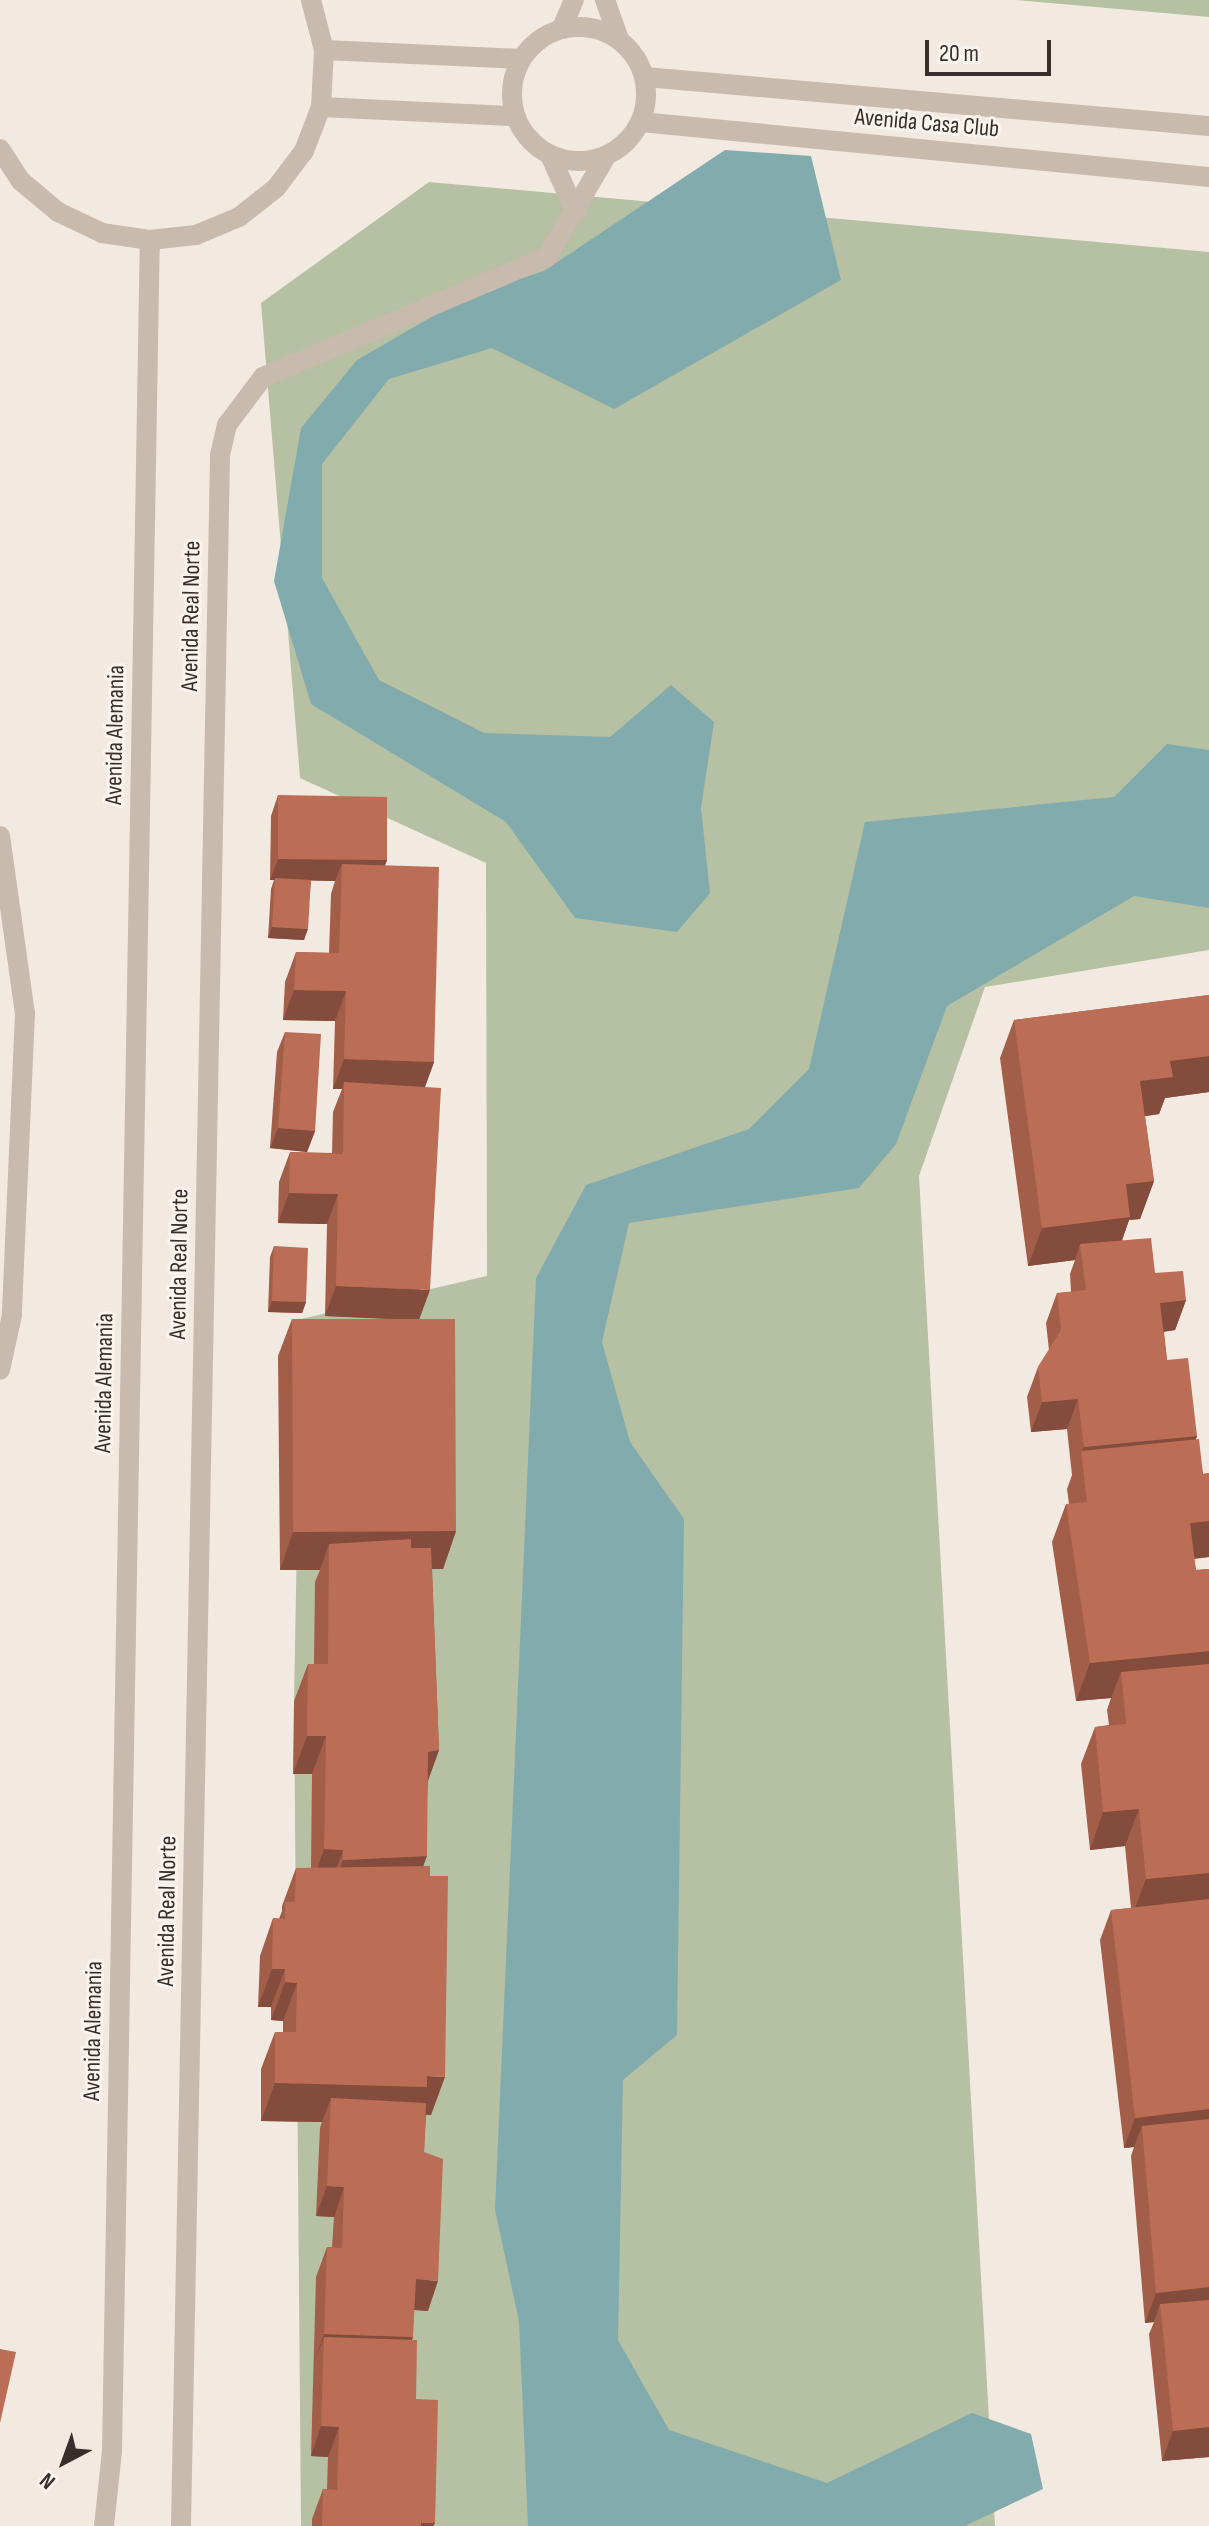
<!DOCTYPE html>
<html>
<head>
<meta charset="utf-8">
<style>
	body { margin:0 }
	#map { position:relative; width:1209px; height:2526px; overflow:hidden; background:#f2eae1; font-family:"Sofia Sans Condensed",sans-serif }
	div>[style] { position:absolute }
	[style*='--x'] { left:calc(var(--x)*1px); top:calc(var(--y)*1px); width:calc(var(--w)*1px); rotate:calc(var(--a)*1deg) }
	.green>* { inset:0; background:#b6c0a2 }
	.water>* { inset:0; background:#82abad }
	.minor>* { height:20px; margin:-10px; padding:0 10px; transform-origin:10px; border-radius:10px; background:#c9baae }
	.minor>.ring { margin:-10px; padding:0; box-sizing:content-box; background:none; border:20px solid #c9baae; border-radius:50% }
	.wall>* { inset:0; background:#a25e49 }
	.shaded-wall>* { inset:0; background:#844c3c }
	.building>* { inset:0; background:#bc6d55 }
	span { translate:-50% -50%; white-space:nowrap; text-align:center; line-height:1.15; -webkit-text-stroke:6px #f9f4ee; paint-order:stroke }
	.street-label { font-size:24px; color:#382f2b }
	.north { position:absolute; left:24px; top:2422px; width:80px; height:80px; -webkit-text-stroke:6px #f9f4ee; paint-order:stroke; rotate:221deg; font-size:22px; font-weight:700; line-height:32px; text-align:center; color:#382f2b }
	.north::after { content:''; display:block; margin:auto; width:28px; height:36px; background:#382f2b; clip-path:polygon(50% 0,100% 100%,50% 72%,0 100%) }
	.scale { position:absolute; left:925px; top:40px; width:126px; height:36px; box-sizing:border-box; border:4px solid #382f2b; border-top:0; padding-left:10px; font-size:24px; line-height:28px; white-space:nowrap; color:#382f2b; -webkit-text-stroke:6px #f9f4ee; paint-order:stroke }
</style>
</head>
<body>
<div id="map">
	<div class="green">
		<div style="clip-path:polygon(1015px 0,1209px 0,1209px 17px)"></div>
		<div style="clip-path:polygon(429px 182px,1209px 252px,1209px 950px,985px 987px,919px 1176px,995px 2526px,301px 2526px,294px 1701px,301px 1319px,487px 1276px,486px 863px,300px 778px,261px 303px)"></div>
	</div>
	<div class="water">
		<div style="clip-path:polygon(725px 150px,811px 156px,841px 280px,614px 409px,492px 348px,389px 379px,322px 464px,322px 578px,379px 680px,484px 733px,610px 737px,671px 685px,714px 722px,701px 808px,710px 893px,677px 932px,575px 918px,506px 822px,311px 704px,274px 581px,301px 428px,357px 360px,468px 296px,544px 271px)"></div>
		<div style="clip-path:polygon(1167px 744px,1209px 750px,1209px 908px,1134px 896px,947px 1006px,896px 1144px,859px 1188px,629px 1223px,602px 1342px,630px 1442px,684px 1519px,677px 2035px,623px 2080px,618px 2340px,669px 2430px,827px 2483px,972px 2413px,1031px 2434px,1043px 2489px,965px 2526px,528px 2526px,519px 2321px,495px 2210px,536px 1278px,586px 1185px,749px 1129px,809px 1069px,865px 822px,1114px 797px)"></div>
	</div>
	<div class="minor">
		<div style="--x:605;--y:0;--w:41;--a:70.3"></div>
		<div class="ring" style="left:512px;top:27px;width:114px;height:114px"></div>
		<div style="--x:562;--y:28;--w:30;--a:-67"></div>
		<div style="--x:324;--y:50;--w:196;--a:2.6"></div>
		<div style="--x:645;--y:77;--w:566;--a:4.97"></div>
		<div style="--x:321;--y:107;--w:194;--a:2.7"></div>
		<div style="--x:641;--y:122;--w:571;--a:5.53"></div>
		<div style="--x:0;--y:149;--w:38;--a:57"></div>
		<div style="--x:21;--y:181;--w:48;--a:40"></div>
		<div style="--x:58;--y:212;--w:49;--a:25.5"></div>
		<div style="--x:102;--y:233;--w:49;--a:8.3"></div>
		<div style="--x:150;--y:240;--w:46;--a:-6.2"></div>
		<div style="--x:196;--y:235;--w:47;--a:-22.7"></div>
		<div style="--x:239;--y:217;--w:47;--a:-38.1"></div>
		<div style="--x:276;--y:188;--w:46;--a:-52.9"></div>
		<div style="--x:304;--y:151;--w:47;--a:-68.9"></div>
		<div style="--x:321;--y:107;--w:57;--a:-87"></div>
		<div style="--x:324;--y:50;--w:52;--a:-104.6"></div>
		<div style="--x:550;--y:155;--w:64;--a:65.9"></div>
		<div style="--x:0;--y:836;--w:179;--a:82"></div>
		<div style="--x:25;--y:1013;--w:302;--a:92.5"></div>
		<div style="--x:12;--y:1315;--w:56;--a:102.3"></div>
		<div style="--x:104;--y:2526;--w:75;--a:-83.9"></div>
		<div style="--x:112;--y:2451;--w:2211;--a:-89.02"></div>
		<div style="--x:181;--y:2526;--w:2071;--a:-88.92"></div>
		<div style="--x:220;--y:455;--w:31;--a:-77"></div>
		<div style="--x:227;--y:425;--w:60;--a:-53.1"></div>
		<div style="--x:263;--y:377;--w:308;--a:-22.9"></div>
		<div style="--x:547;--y:257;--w:115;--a:-59.6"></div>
	</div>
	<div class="wall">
		<div style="clip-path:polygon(278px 795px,387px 860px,385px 865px,434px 1062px,425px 1087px,419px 1319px,456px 1531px,443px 1569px,432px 1569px,439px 1750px,428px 1781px,423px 1866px,431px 2115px,426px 2115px,424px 2152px,428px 2311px,414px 2310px,412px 2340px,416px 2399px,435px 2523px,433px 2526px,312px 2526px,312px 2519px,323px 2489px,327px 2489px,328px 2457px,311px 2456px,316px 2277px,327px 2247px,332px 2247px,334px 2217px,316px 2216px,320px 2128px,322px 2122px,261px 2121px,261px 2069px,275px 2032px,283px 2032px,283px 2021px,271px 2020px,271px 2007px,258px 2007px,260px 1956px,273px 1918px,279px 1919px,282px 1911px,282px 1906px,296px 1868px,311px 1868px,312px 1774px,293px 1774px,294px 1701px,308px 1664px,314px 1664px,315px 1582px,320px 1570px,280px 1570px,278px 1356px,292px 1319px,387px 1319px,325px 1316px,327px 1224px,278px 1223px,279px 1182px,290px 1152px,332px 1153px,333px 1112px,342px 1089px,333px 1089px,335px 1021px,283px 1020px,285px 982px,296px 952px,329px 953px,331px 894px,335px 881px,311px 880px,304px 940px,268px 938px,271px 889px,274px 880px,270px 880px,271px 816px)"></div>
		<div style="clip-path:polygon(1209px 995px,1209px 1092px,1165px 1098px,1159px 1114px,1145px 1116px,1154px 1181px,1140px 1219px,1129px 1220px,1122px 1240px,1155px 1273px,1186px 1300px,1175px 1330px,1164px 1332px,1167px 1360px,1197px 1436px,1196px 1439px,1203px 1474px,1209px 1473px,1209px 1557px,1194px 1559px,1196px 1570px,1209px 1569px,1209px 2457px,1162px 2461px,1149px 2334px,1154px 2322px,1145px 2323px,1131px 2156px,1134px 2147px,1124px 2148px,1100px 1940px,1111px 1910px,1131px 1908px,1125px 1846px,1090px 1850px,1081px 1764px,1095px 1727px,1109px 1725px,1107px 1710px,1111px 1698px,1076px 1701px,1052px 1542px,1066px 1504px,1069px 1504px,1067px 1489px,1072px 1475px,1067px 1429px,1031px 1432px,1027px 1397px,1038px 1367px,1049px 1350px,1046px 1323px,1057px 1293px,1071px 1292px,1070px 1274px,1075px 1260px,1028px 1266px,1000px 1058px,1014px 1020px)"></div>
		<div style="clip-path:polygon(285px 1032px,315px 1131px,307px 1152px,270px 1148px,277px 1052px)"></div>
		<div style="clip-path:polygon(274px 1246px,306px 1302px,302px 1313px,268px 1312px,270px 1257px)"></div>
	</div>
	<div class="shaded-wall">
		<div style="clip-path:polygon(278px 859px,387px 860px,379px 881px,342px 864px,335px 881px,270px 880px)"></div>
		<div style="clip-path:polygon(272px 927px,308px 929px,304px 940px,268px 938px)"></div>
		<div style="clip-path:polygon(294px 990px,346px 991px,335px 1021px,283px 1020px)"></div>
		<div style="clip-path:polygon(1209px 1056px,1209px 1092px,1165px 1098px,1159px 1114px,1126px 1119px,1140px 1081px,1170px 1061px)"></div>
		<div style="clip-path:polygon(344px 1059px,434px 1062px,423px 1092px,344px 1082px,342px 1089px,333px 1089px)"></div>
		<div style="clip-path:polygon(278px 1128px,315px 1131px,307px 1152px,270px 1148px)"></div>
		<div style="clip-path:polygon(1154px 1181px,1140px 1219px,1129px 1220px,1117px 1255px,1080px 1244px,1075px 1260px,1028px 1266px,1042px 1228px,1126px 1184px)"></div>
		<div style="clip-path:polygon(289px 1193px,338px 1194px,327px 1224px,278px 1223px)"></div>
		<div style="clip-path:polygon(336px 1286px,430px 1290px,419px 1320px,325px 1316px)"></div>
		<div style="clip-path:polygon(1186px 1300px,1175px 1330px,1149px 1333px,1160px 1303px)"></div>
		<div style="clip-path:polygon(272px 1301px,306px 1302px,302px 1313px,268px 1312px)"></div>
		<div style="clip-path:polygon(1078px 1399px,1067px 1429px,1031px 1432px,1042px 1402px)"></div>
		<div style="clip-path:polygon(1197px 1436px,1186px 1466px,1081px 1453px,1084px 1447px)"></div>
		<div style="clip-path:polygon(1209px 1521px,1209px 1557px,1176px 1560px,1190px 1523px)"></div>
		<div style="clip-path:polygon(456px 1531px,443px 1569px,329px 1570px,329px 1544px,320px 1570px,280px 1570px,293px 1532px)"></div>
		<div style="clip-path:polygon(1209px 1651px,1209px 1687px,1121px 1672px,1111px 1698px,1076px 1701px,1090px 1663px)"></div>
		<div style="clip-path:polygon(307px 1736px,326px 1736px,312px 1774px,293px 1774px)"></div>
		<div style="clip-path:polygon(439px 1750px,425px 1788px,428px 1752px)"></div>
		<div style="clip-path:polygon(1139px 1809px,1125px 1846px,1090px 1850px,1103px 1812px)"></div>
		<div style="clip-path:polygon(324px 1849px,343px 1850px,330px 1888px,311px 1887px)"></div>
		<div style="clip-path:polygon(427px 1856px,413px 1894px,330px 1898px,343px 1860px)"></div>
		<div style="clip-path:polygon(1209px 1873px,1209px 1910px,1132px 1916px,1146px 1879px)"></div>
		<div style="clip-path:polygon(272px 1969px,285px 1969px,271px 2007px,258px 2007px)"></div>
		<div style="clip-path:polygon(285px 1982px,297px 1983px,283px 2021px,271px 2020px)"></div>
		<div style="clip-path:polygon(427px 2076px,445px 2077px,431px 2115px,417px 2114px,331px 2098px,322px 2122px,261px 2121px,275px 2083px)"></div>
		<div style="clip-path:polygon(1209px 2109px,1209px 2138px,1142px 2126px,1134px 2147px,1124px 2148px,1135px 2118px)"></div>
		<div style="clip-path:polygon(327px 2186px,344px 2187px,334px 2217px,316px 2216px)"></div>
		<div style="clip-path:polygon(416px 2279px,438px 2281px,428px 2311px,405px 2309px)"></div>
		<div style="clip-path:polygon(1209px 2287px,1209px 2316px,1160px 2304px,1154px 2322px,1145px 2323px,1156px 2293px)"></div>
		<div style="clip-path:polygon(324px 2334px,413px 2337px,402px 2368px,324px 2337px,313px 2364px)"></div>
		<div style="clip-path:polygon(321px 2426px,339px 2427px,328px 2457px,311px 2456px)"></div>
		<div style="clip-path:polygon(1209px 2427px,1209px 2457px,1162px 2461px,1173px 2431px)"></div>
		<div style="clip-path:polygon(421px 2523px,435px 2523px,433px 2526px,420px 2526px)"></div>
	</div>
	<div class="building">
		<div style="clip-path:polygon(278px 795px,387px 797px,387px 860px,278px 859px)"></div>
		<div style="clip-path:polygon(342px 864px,439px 867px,434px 1062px,344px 1059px,346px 991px,294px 990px,296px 952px,339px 953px)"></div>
		<div style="clip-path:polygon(275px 878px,311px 880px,308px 929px,272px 927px)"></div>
		<div style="clip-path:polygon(1209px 995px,1209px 1056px,1170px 1061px,1173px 1077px,1140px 1081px,1154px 1181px,1126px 1184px,1130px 1217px,1042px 1228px,1014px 1020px)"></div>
		<div style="clip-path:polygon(285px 1032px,321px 1034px,315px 1131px,278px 1128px)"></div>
		<div style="clip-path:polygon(344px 1082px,441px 1088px,430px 1290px,336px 1286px,338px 1194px,289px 1193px,290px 1152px,343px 1154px)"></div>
		<div style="clip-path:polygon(1151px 1238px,1155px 1273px,1183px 1271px,1186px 1300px,1160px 1303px,1167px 1360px,1188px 1358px,1197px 1436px,1084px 1447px,1078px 1399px,1042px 1402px,1038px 1367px,1061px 1330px,1057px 1293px,1086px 1290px,1080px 1244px)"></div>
		<div style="clip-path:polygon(274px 1246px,308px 1248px,306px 1302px,272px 1301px)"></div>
		<div style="clip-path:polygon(292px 1319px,455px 1319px,456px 1531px,293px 1532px)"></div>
		<div style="clip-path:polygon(1199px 1439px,1203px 1474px,1209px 1473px,1209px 1521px,1190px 1523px,1196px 1570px,1209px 1569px,1209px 1651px,1090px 1663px,1066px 1504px,1087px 1502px,1081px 1451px)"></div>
		<div style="clip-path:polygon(411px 1539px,411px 1548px,431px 1548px,439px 1750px,428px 1752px,427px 1856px,343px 1860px,343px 1850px,324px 1849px,326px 1736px,307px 1736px,308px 1664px,328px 1664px,329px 1544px)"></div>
		<div style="clip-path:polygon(1209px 1664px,1209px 1873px,1146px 1879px,1139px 1809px,1103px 1812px,1095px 1727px,1126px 1724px,1121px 1672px)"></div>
		<div style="clip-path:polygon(430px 1866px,430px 1876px,448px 1876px,445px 2077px,427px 2076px,427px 2087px,275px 2083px,275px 2032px,296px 2032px,297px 1983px,285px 1982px,285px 1969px,272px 1969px,273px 1918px,285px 1919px,285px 1902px,295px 1902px,296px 1868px)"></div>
		<div style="clip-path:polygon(1209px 1899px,1209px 2109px,1135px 2118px,1111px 1910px)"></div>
		<div style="clip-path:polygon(331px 2098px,426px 2103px,424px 2152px,443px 2159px,438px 2281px,416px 2279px,413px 2337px,324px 2334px,327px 2247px,342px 2248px,344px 2187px,327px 2186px)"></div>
		<div style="clip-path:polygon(1209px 2119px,1209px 2287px,1156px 2293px,1142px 2126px)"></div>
		<div style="clip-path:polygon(1209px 2300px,1209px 2427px,1173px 2431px,1160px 2304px)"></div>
		<div style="clip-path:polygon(324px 2337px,417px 2340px,416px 2399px,438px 2400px,435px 2523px,421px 2523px,421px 2526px,322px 2526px,323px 2489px,337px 2490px,339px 2427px,321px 2426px)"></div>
		<div style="clip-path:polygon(0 2349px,16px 2352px,0 2423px)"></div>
	</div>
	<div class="street-label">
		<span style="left:927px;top:123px;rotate:5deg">Avenida Casa Club</span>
		<span style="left:191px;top:616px;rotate:-89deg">Avenida Real Norte</span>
		<span style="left:115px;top:735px;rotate:-89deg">Avenida Alemania</span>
		<span style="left:179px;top:1264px;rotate:-89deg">Avenida Real Norte</span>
		<span style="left:104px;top:1383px;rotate:-89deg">Avenida Alemania</span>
		<span style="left:167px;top:1911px;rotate:-89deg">Avenida Real Norte</span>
		<span style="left:93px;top:2031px;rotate:-89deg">Avenida Alemania</span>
	</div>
	<div class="north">N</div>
	<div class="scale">20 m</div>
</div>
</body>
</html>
